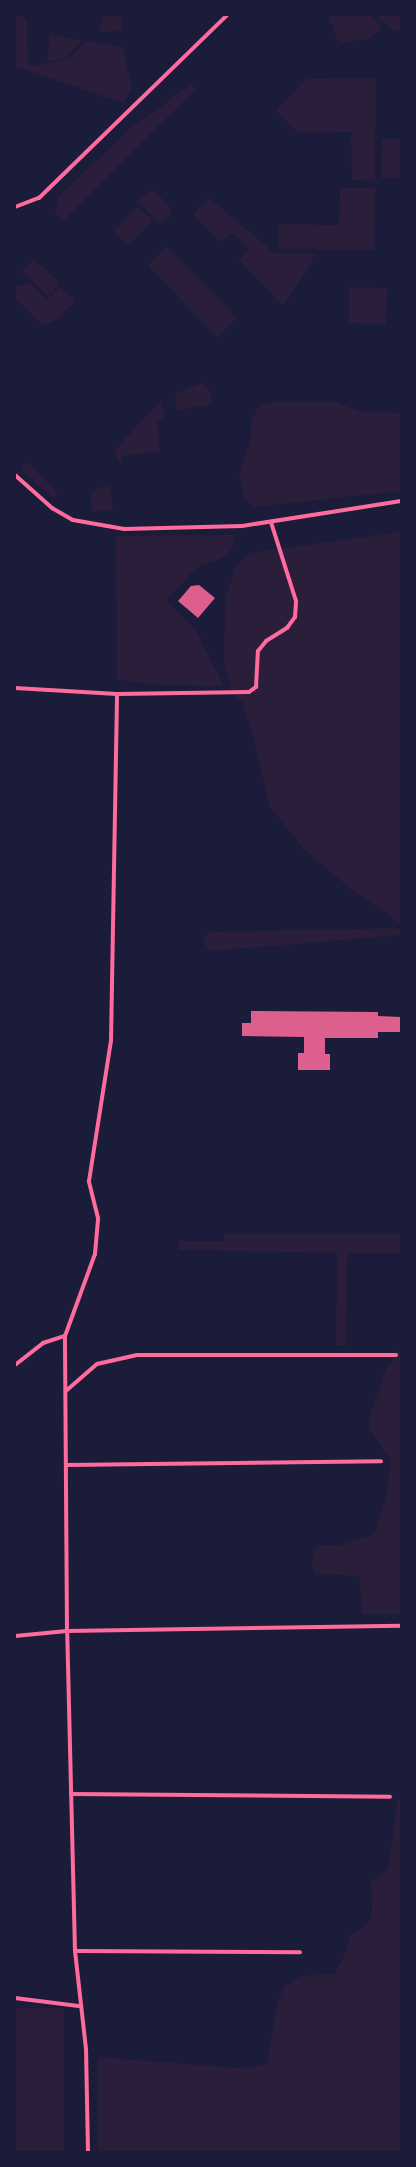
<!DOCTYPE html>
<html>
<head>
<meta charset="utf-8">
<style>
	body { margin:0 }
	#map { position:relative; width:416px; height:2167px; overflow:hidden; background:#1b1b3a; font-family:"DejaVu Sans",sans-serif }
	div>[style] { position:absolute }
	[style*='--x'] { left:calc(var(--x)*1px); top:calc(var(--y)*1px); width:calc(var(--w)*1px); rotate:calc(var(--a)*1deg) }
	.green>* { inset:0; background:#2a1e3b }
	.building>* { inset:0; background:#dd5f8e }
	.minor>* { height:4px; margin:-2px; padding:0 2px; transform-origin:2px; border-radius:2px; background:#ff6b9d }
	span { translate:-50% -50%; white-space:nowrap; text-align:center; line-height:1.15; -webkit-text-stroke:5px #1b1b3a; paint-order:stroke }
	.frame { position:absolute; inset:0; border:16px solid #1b1b3a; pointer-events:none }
</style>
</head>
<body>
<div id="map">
	<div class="green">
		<div style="clip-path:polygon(15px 15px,22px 15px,27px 20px,28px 64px,38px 65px,66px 60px,87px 41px,123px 47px,132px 89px,123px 103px,15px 66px)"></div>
		<div style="clip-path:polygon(105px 15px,121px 15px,123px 31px,100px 32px,101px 19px)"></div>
		<div style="clip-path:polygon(328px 15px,370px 15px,381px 27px,370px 39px,339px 43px)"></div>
		<div style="clip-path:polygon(376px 15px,401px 15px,401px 31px,393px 31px)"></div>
		<div style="clip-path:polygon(49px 34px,81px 41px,65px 59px,48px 61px)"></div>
		<div style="clip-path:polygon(376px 78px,375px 181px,352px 180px,351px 132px,298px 133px,276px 110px,306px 79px)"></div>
		<div style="clip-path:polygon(190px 85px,196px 89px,63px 221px,55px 213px,58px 197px,131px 128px)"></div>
		<div style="clip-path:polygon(382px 139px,401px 139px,401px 178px,381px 178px)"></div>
		<div style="clip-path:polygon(340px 188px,375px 188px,374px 250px,279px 249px,279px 224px,339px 225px)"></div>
		<div style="clip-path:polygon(152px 189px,170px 206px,171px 214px,161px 224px,137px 201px)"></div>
		<div style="clip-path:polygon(209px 198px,274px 253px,316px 254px,285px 304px,281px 304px,239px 260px,249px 249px,233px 233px,221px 242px,193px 214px)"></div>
		<div style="clip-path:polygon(138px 207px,152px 221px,128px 245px,114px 231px)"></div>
		<div style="clip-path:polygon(167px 247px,237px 318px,217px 337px,148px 266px)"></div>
		<div style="clip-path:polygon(34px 259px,60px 283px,48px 296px,22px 271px)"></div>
		<div style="clip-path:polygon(30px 284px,47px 299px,60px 287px,75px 301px,53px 322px,42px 325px,15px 298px,15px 286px)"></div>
		<div style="clip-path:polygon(349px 287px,387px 288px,386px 324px,349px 323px)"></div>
		<div style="clip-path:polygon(203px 383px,211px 392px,212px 405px,176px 410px,175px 394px)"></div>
		<div style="clip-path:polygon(160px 401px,165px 416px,157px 421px,160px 451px,122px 456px,122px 463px,119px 463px,114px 451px)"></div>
		<div style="clip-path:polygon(270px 402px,336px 402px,361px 412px,401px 413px,401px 491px,253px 507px,245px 501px,239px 477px,251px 437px,251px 420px,259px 406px)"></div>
		<div style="clip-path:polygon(27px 462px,57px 492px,56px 496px,52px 497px,20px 469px)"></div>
		<div style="clip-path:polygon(110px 486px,113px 509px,93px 512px,90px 495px,97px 488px)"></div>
		<div style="clip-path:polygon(401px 532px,401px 924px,347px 886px,303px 848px,269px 805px,250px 724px,242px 702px,232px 693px,224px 659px,225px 599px,237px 563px,249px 553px)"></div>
		<div style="clip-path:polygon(233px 535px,233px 546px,227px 556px,196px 568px,166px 600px,195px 629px,224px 686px,159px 685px,117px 680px,116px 536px)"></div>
		<div style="clip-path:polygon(401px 928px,401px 935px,211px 951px,205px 945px,204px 937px,210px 932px)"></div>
		<div style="clip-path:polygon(224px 1234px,401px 1234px,401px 1253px,347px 1253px,346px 1345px,336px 1345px,337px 1253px,179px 1250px,179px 1241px,224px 1241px)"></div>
		<div style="clip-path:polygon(401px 1346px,401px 1614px,362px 1614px,359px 1576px,316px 1574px,312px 1565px,314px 1549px,321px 1545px,342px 1545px,374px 1534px,386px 1497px,391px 1460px,369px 1428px,371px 1411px,386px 1369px)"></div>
		<div style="clip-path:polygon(401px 1796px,401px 2152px,98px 2152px,98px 2057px,249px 2069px,267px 2064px,277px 2004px,284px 1987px,300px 1976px,334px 1974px,345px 1954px,350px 1935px,366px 1926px,372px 1914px,371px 1881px,388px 1869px,397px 1802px)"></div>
		<div style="clip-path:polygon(15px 2008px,64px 2008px,64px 2152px,15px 2152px)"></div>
	</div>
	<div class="building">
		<div style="clip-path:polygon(199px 585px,215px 598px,198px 618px,178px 601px,191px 586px)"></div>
		<div style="clip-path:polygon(251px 1011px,378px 1012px,378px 1016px,401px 1017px,401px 1032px,378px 1032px,378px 1038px,325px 1038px,325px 1054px,330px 1054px,330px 1070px,298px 1070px,298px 1053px,304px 1053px,304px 1037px,242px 1036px,242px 1023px,251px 1023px)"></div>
	</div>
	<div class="minor">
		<div style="--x:15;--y:207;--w:26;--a:-21"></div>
		<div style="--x:39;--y:198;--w:262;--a:-44.2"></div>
		<div style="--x:15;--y:475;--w:50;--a:41.7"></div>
		<div style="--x:52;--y:508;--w:24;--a:30"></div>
		<div style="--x:73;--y:520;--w:52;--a:10"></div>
		<div style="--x:124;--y:529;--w:118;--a:-1.5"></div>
		<div style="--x:242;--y:526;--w:161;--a:-8.9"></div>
		<div style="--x:15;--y:688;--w:102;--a:3.4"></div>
		<div style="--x:117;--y:694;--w:132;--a:-0.9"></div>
		<div style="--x:249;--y:692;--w:9;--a:-36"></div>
		<div style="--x:256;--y:687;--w:36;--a:-87"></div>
		<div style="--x:258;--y:651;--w:13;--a:-51"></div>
		<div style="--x:266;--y:641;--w:25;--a:-32"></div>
		<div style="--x:287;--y:628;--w:14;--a:-54"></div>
		<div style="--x:295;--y:617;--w:16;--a:-86"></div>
		<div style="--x:296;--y:601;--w:83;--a:-107.6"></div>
		<div style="--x:15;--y:1365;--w:36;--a:-38"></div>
		<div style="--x:43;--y:1343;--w:23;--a:-18"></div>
		<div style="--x:67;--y:1390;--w:40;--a:-41"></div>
		<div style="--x:97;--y:1364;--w:41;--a:-12.7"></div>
		<div style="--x:137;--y:1355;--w:259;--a:0"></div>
		<div style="--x:66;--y:1465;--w:315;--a:-0.7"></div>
		<div style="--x:15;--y:1636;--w:52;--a:-5.5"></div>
		<div style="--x:67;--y:1631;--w:334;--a:-0.9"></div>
		<div style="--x:71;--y:1794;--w:319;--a:0.5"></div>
		<div style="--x:75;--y:1951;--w:225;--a:0.3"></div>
		<div style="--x:15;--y:1998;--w:64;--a:7.1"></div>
		<div style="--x:88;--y:2152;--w:103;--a:-91.1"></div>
		<div style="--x:86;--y:2049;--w:99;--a:-96.4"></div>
		<div style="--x:75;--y:1951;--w:320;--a:-91.4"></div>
		<div style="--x:67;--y:1631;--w:295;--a:-90.4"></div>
		<div style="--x:65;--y:1336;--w:87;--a:-69.9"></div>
		<div style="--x:95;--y:1254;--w:36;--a:-85"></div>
		<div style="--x:98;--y:1218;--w:38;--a:-104"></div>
		<div style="--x:89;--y:1181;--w:142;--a:-81.1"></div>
		<div style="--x:111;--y:1041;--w:347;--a:-89"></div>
	</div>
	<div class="frame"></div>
</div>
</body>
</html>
